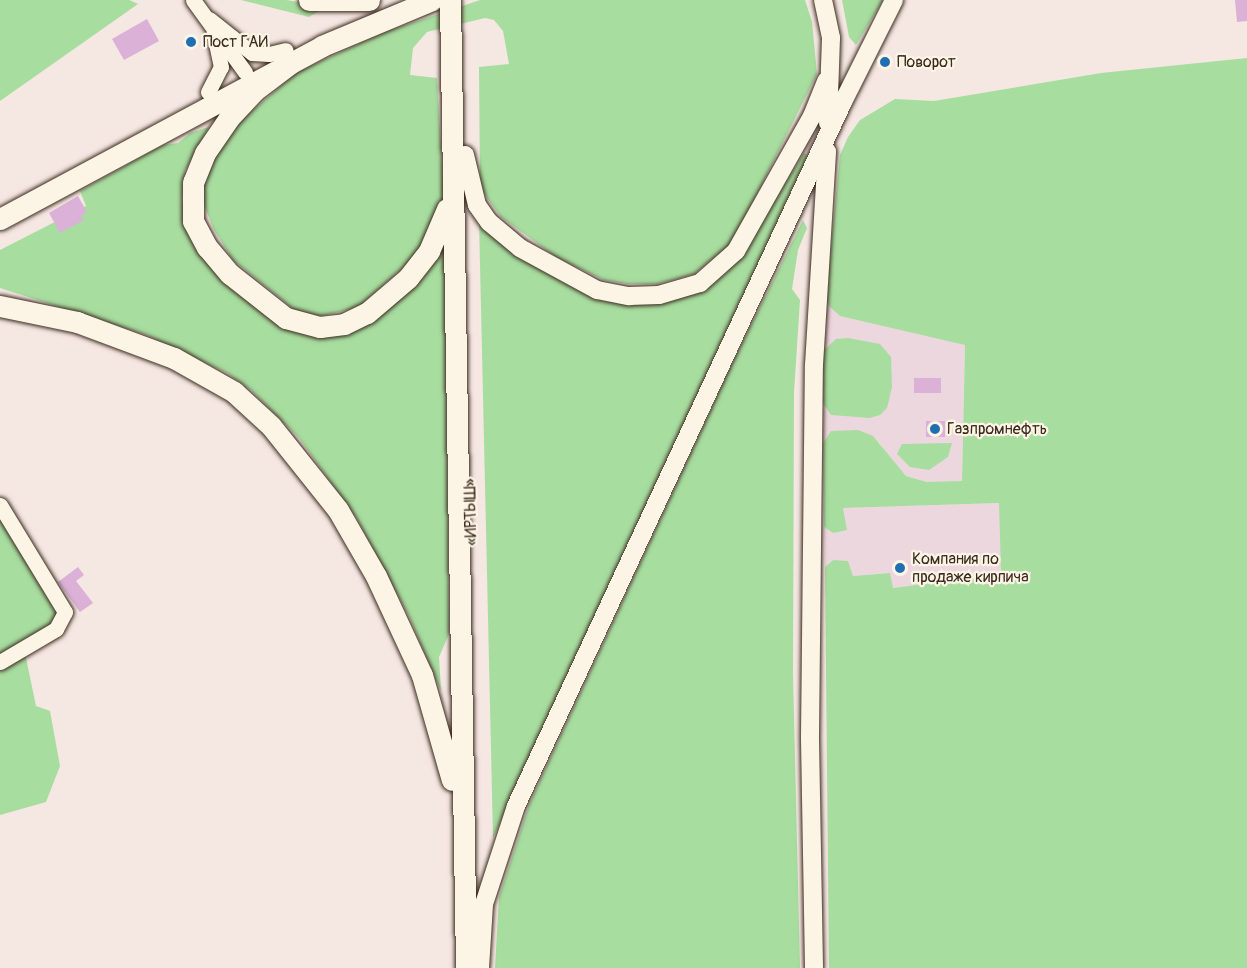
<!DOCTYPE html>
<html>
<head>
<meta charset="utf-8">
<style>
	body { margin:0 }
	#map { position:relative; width:1247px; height:968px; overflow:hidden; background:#f5e7e2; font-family:Pangolin,sans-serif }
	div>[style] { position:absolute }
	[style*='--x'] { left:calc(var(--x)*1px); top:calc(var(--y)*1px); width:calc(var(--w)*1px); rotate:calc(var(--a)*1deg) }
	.built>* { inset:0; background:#edd7df }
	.green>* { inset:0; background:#a8dda0 }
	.building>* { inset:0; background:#dbb1d7 }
	.roads { filter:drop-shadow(0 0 2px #3b2a1e) drop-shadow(0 0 2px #3b2a1e) }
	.minor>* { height:15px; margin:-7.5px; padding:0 7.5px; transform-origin:7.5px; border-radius:7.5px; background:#fcf5e5 }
	.major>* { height:18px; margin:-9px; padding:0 9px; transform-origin:9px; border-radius:9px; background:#fcf5e5 }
	.highway>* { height:21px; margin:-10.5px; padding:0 10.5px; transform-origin:10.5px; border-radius:10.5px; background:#fcf5e5 }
	.dots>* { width:16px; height:16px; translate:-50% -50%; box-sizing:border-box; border:3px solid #fcf5e5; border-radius:50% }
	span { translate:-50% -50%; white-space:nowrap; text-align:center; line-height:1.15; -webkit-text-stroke:4.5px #fcf5e5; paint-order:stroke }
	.poi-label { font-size:16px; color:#3b2a1e }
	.left { translate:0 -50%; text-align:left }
	.street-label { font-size:16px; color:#3b2a1e }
</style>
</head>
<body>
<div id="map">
	<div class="built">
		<div style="clip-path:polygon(826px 298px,965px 345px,962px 482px,927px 482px,906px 476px,889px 460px,879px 442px,826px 437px,823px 443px)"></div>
		<div style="clip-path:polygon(1000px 503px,1001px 575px,893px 588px,889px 573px,853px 576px,833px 560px,825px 567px,824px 527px,833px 533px,843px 508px)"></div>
	</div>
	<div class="green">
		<div style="clip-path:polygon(0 0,129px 0,138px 4px,0 101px)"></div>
		<div style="clip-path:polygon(241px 0,286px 0,317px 5px,321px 10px,309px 17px)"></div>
		<div style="clip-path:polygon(480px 0,805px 0,812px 22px,817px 74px,733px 242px,694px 274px,657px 284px,628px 284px,604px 280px,556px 257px,501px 217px,480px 188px,479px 67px,509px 64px,503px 31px,494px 20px,485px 18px,427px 32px,413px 48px,410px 75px,437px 78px,444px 201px,415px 257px,357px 308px,320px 316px,295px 310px,233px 260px,214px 230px,203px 203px,203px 184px,209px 164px,230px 130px,297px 72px,385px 32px)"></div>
		<div style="clip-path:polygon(842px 0,883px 0,856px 45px,849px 37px)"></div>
		<div style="clip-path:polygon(1247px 58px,1247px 968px,829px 968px,825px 567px,833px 560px,848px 561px,853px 576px,890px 573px,893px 588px,1001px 574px,999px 503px,843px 508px,847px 530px,833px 533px,824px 527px,823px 443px,831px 431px,858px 430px,873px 436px,906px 476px,927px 482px,962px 481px,965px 345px,840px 316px,830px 307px,826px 298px,840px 155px,848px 137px,860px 120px,895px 99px,934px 101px,1101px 73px)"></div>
		<div style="clip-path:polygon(209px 127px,185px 171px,182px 198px,184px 217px,198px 244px,328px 335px,445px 249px,449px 634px,439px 657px,441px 691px,409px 616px,356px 517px,299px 438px,251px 390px,227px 373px,147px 335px,0 288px,0 250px,86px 206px,80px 191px,163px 145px,178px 143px,190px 133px)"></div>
		<div style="clip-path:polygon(804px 153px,809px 156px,493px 838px,479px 220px,587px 293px,712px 283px,727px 272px,744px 251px)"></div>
		<div style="clip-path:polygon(803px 220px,807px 228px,798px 250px,792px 289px,800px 300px,794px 393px,793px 675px,800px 968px,495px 968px,499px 897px,529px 805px,733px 362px)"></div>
		<div style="clip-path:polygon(848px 338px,880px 344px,891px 357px,892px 387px,887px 408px,880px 415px,870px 418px,831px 415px,822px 402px,823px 351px,836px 339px)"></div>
		<div style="clip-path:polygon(952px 443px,948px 457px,929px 470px,910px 467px,897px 454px,902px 444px)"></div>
		<div style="clip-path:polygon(0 513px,60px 618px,25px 653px,36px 706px,50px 711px,60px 766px,46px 802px,0 815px)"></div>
	</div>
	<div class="building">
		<div style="clip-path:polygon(1235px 0,1247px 0,1247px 21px,1237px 22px)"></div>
		<div style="clip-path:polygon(147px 19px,159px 41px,124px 60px,112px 39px)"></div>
		<div style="clip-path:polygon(78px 196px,87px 212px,81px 215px,84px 220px,60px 233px,49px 213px)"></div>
		<div style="clip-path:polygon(914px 378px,941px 378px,941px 393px,914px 393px)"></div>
		<div style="clip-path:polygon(926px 421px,945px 421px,945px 437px,926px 437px)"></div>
		<div style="clip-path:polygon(78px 567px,84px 575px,76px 581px,93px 603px,80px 612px,58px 582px)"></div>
	</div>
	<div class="roads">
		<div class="minor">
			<div style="--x:193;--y:0;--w:89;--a:54.2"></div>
			<div style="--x:209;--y:19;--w:55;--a:38.3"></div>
			<div style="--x:252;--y:53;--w:17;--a:3"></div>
			<div style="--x:269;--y:54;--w:17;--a:-13"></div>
			<div style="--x:208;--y:92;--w:28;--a:-63"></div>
			<div style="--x:221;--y:67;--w:35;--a:-102"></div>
			<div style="--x:0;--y:505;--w:125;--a:58.7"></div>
			<div style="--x:65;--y:612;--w:19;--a:118"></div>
			<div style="--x:56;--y:629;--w:65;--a:149.5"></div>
		</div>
		<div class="major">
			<div style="--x:823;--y:0;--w:39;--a:78"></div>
			<div style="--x:831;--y:38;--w:85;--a:92"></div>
			<div style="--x:465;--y:155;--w:51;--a:76.5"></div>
			<div style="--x:477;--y:205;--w:21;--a:55"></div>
			<div style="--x:489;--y:222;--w:40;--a:40"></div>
			<div style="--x:520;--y:248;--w:88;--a:28.6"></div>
			<div style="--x:597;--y:290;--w:33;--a:11"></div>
			<div style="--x:629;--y:296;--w:30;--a:-2"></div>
			<div style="--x:659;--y:295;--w:43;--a:-16.3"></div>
			<div style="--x:700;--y:283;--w:48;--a:-41.6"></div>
			<div style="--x:736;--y:251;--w:155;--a:-60.6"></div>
			<div style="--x:812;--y:116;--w:38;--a:-68"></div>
			<div style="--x:480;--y:968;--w:64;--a:-86.4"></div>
			<div style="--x:484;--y:904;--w:103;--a:-71.9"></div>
			<div style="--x:516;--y:806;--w:776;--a:-65.09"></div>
			<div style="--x:843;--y:102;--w:114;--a:-63.4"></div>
			<div style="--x:814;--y:968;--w:231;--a:-91"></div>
			<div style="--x:810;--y:737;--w:372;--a:-89.4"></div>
			<div style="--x:814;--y:365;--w:214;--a:-86.5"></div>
		</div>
		<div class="highway">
			<div style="--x:309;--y:0;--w:60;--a:0"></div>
			<div style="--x:450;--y:0;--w:968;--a:89.05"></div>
			<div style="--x:291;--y:63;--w:46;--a:142.9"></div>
			<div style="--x:254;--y:91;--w:37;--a:133"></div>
			<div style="--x:229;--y:118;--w:42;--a:124.4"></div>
			<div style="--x:205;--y:153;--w:31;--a:112"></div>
			<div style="--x:193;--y:182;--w:39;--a:90"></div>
			<div style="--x:193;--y:221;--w:30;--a:62"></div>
			<div style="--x:207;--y:247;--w:35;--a:50"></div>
			<div style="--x:230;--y:274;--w:71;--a:38.2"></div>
			<div style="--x:286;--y:318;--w:35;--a:15"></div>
			<div style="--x:320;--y:327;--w:24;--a:-7"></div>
			<div style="--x:344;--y:324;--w:25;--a:-26"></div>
			<div style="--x:367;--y:313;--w:54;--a:-40.5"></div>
			<div style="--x:408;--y:278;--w:34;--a:-52"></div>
			<div style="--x:429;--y:251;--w:46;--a:-66.8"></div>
			<div style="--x:0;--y:219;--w:366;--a:-28.2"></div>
			<div style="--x:322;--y:46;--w:119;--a:-22.7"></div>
			<div style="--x:0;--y:306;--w:79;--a:11.7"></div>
			<div style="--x:77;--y:322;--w:103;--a:20.4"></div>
			<div style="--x:174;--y:358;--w:69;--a:29.5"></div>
			<div style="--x:234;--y:392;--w:50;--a:42.6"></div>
			<div style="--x:271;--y:426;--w:107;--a:51.4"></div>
			<div style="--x:338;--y:510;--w:76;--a:60.1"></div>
			<div style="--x:376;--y:576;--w:109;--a:65.1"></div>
			<div style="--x:422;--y:675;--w:109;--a:74.1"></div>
		</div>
	</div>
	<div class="dots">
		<div style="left:191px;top:42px;background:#1f6fb2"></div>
		<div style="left:885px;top:62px;background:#1f6fb2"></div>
		<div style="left:935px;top:429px;background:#1f6fb2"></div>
		<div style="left:900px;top:568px;background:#1f6fb2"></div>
	</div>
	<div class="poi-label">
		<span class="left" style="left:203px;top:42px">Пост ГАИ</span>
		<span class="left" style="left:897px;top:62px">Поворот</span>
		<span class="left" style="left:947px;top:429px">Газпромнефть</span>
		<span class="left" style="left:912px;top:568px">Компания по<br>продаже кирпича</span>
	</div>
	<div class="street-label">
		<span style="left:471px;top:512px;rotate:-91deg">«ИРТЫШ»</span>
	</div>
</div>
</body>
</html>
